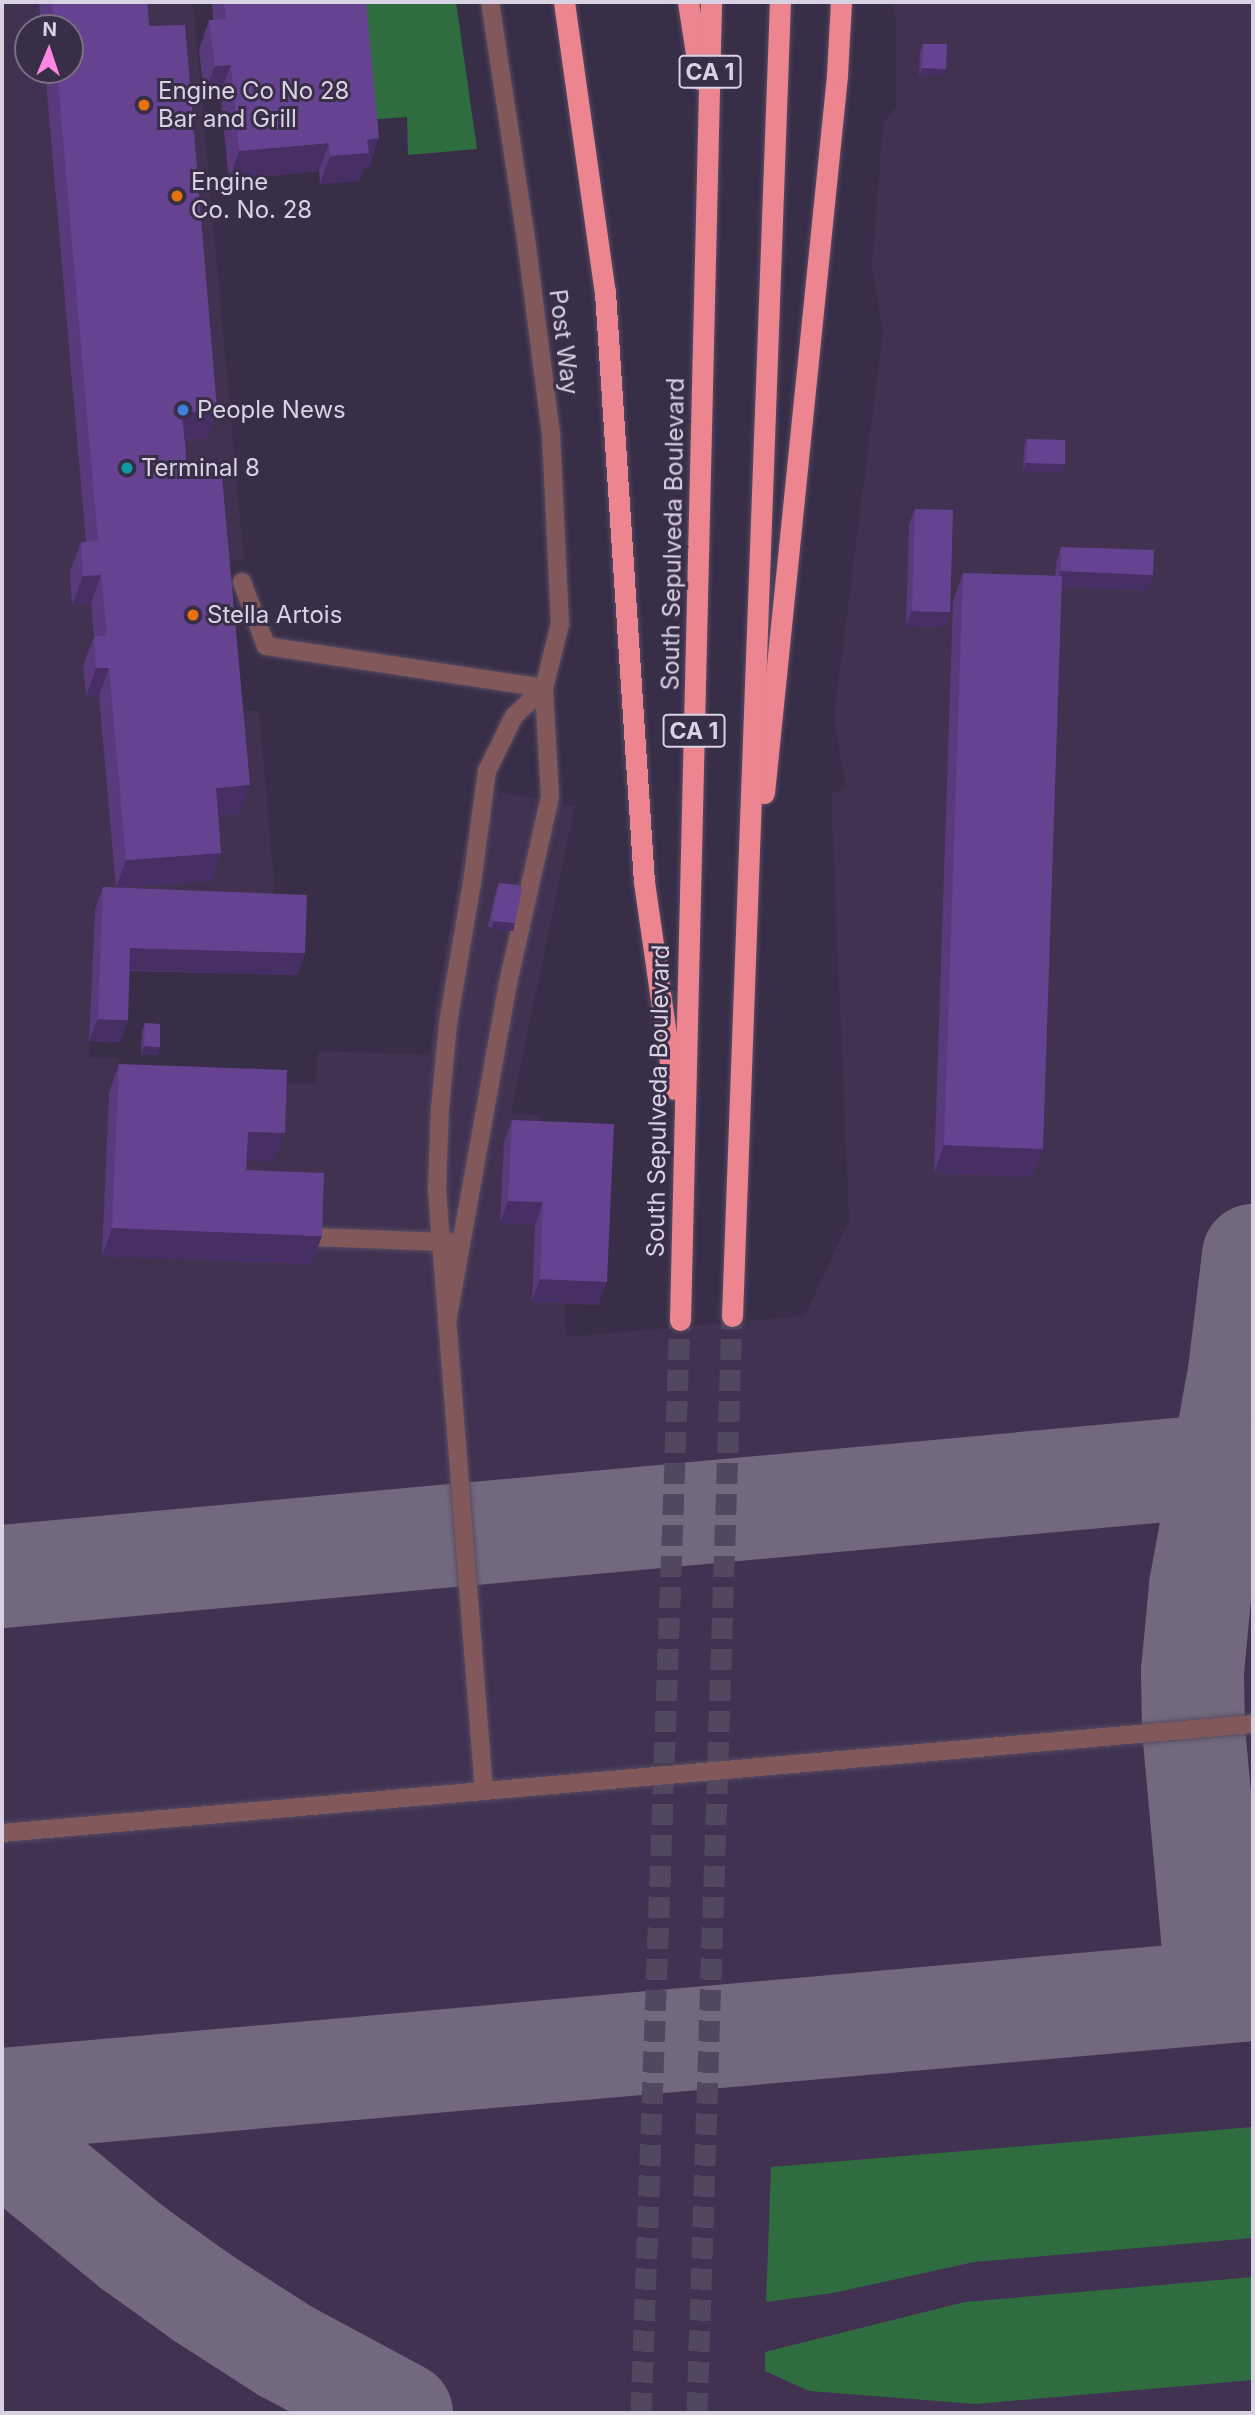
<!DOCTYPE html>
<html>
<head>
<meta charset="utf-8">
<style>
	body { margin:0 }
	#map { position:relative; width:1255px; height:2415px; overflow:hidden; background:#392e47; font-family:Inter,sans-serif }
	div>[style] { position:absolute }
	[style*='--x'] { left:calc(var(--x)*1px); top:calc(var(--y)*1px); width:calc(var(--w)*1px); rotate:calc(var(--a)*1deg) }
	.built>* { inset:0; background:#413252 }
	.green>* { inset:0; background:#2f6c40 }
	.taxiway>* { height:103px; margin:-51.5px; padding:0 51.5px; transform-origin:51.5px; border-radius:51.5px; background:#72697e }
	.highway-tunnel>* { height:21px; margin-top:-10.5px; transform-origin:0; background:repeating-linear-gradient(90deg,#51475e 0 21px,transparent 0 31px) }
	.roads { filter:drop-shadow(0 0 2px #564c63) drop-shadow(0 0 2px #564c63) }
	.minor>* { height:18px; margin:-9px; padding:0 9px; transform-origin:9px; border-radius:9px; background:#82585b }
	.highway>* { height:21px; margin:-10.5px; padding:0 10.5px; transform-origin:10.5px; border-radius:10.5px; background:#ec858f }
	.wall>* { inset:0; background:#583a7d }
	.shaded-wall>* { inset:0; background:#472f66 }
	.building>* { inset:0; background:#664391 }
	.dots>* { width:19px; height:19px; translate:-50% -50%; box-sizing:border-box; border:4px solid #392e47; border-radius:50% }
	span { translate:-50% -50%; white-space:nowrap; text-align:center; line-height:1.15; -webkit-text-stroke:6px #392e47; paint-order:stroke }
	.shield-label span { padding:2px 5px; background:#392e47; border:2px solid; border-radius:5px; -webkit-text-stroke-width:0 }
	.shield-label { font-size:23px; color:#d9d2e2; font-weight:700 }
	.poi-label { font-size:24px; color:#d9d2e2 }
	.left { translate:0 -50%; text-align:left }
	.street-label { font-size:24px; color:#d9d2e2 }
	.frame { position:absolute; inset:0; border:4px solid #d9d2e2; pointer-events:none }
	.north { position:absolute; left:14px; top:14px; width:70px; height:70px; box-sizing:border-box; background:#392e47; border:2px solid #797085; border-radius:50%; rotate:2deg; font-size:19px; font-weight:700; line-height:28px; text-align:center; color:#d9d2e2 }
	.north::after { content:''; display:block; margin:auto; width:24px; height:32px; background:#fd86e3; clip-path:polygon(50% 0,100% 100%,50% 72%,0 100%) }
</style>
</head>
<body>
<div id="map">
	<div class="built">
		<div style="clip-path:polygon(evenodd,2px 2px,193px 2px,244px 560px,228px 561px,243px 711px,259px 711px,277px 916px,95px 910px,89px 1057px,119px 1059px,119px 1077px,316px 1084px,318px 1051px,430px 1055px,435px 1009px,475px 788px,575px 806px,511px 1113px,540px 1115px,538px 1152px,563px 1154px,566px 1337px,805px 1316px,849px 1220px,831px 794px,846px 788px,834px 717px,883px 331px,872px 267px,883px 123px,896px 107px,896px 19px,890px 2px,1253px 2px,1253px 2413px,2px 2413px,2px 2px,28px 28px,70px 28px,70px 70px,28px 70px,28px 28px)"></div>
	</div>
	<div class="green">
		<div style="clip-path:polygon(354px 2px,456px 2px,477px 149px,408px 155px,407px 117px,365px 120px)"></div>
		<div style="clip-path:polygon(1253px 2127px,1253px 2238px,974px 2262px,833px 2293px,766px 2302px,771px 2167px)"></div>
		<div style="clip-path:polygon(1253px 2277px,1253px 2380px,976px 2404px,809px 2391px,765px 2371px,765px 2352px,965px 2302px)"></div>
	</div>
	<div class="taxiway">
		<div style="--x:2;--y:1576;--w:1256;--a:-5.21"></div>
		<div style="--x:1217;--y:1992;--w:263;--a:-95.2"></div>
		<div style="--x:1193;--y:1730;--w:59;--a:-91"></div>
		<div style="--x:1192;--y:1671;--w:85;--a:-84.6"></div>
		<div style="--x:1200;--y:1586;--w:219;--a:-79.7"></div>
		<div style="--x:1239;--y:1371;--w:117;--a:-83.1"></div>
		<div style="--x:2;--y:2099;--w:1256;--a:-5.03"></div>
		<div style="--x:2;--y:2140;--w:168;--a:39.5"></div>
		<div style="--x:132;--y:2247;--w:87;--a:35.7"></div>
		<div style="--x:203;--y:2298;--w:96;--a:32.7"></div>
		<div style="--x:284;--y:2350;--w:133;--a:28.3"></div>
	</div>
	<div class="highway-tunnel">
		<div style="--x:641;--y:2413;--w:1094;--a:-87.96"></div>
		<div style="--x:697;--y:2413;--w:1098;--a:-88.17"></div>
	</div>
	<div class="roads">
		<div class="minor">
			<div style="--x:242;--y:582;--w:68;--a:69.4"></div>
			<div style="--x:266;--y:646;--w:281;--a:8.6"></div>
			<div style="--x:313;--y:1237;--w:138;--a:2.1"></div>
			<div style="--x:447;--y:1322;--w:344;--a:-79.8"></div>
			<div style="--x:508;--y:983;--w:191;--a:-77.3"></div>
			<div style="--x:550;--y:797;--w:109;--a:-93.2"></div>
			<div style="--x:544;--y:688;--w:66;--a:-76"></div>
			<div style="--x:560;--y:624;--w:190;--a:-92.7"></div>
			<div style="--x:551;--y:434;--w:190;--a:-97.3"></div>
			<div style="--x:527;--y:246;--w:247;--a:-98.6"></div>
			<div style="--x:484;--y:1791;--w:603;--a:-94.47"></div>
			<div style="--x:437;--y:1190;--w:82;--a:-87.9"></div>
			<div style="--x:440;--y:1108;--w:85;--a:-84.6"></div>
			<div style="--x:448;--y:1023;--w:142;--a:-80.3"></div>
			<div style="--x:472;--y:883;--w:113;--a:-82.4"></div>
			<div style="--x:487;--y:771;--w:61;--a:-63.9"></div>
			<div style="--x:514;--y:716;--w:41;--a:-43"></div>
			<div style="--x:2;--y:1833;--w:1256;--a:-4.98"></div>
		</div>
		<div class="highway">
			<div style="--x:564;--y:2;--w:293;--a:82"></div>
			<div style="--x:605;--y:292;--w:591;--a:86.22"></div>
			<div style="--x:644;--y:882;--w:209;--a:81.8"></div>
			<div style="--x:688;--y:2;--w:78;--a:81.1"></div>
			<div style="--x:764;--y:793;--w:722;--a:-84.19"></div>
			<div style="--x:837;--y:75;--w:73;--a:-86.9"></div>
			<div style="--x:732;--y:1316;--w:1315;--a:-87.91"></div>
			<div style="--x:680;--y:1320;--w:1318;--a:-88.65"></div>
		</div>
	</div>
	<div class="wall">
		<div style="clip-path:polygon(39px 2px,147px 2px,149px 26px,217px 410px,207px 438px,185px 440px,187px 468px,239px 813px,218px 815px,221px 853px,211px 881px,117px 888px,305px 953px,297px 975px,130px 971px,120px 1042px,89px 1041px,95px 910px,103px 887px,116px 888px,99px 696px,86px 696px,83px 665px,94px 637px,91px 603px,72px 605px,70px 571px,81px 542px,86px 542px,45px 70px,70px 70px,70px 28px,41px 28px)"></div>
		<div style="clip-path:polygon(212px 2px,366px 2px,369px 167px,364px 167px,359px 181px,320px 184px,319px 171px,229px 180px,220px 93px,204px 94px,199px 49px,209px 20px,213px 20px)"></div>
		<div style="clip-path:polygon(923px 44px,943px 76px,919px 76px,920px 52px)"></div>
		<div style="clip-path:polygon(1027px 439px,1065px 464px,1062px 472px,1023px 471px,1024px 447px)"></div>
		<div style="clip-path:polygon(915px 509px,950px 612px,945px 627px,906px 626px,909px 524px)"></div>
		<div style="clip-path:polygon(1061px 547px,1153px 575px,1147px 590px,1061px 587px,1033px 1177px,934px 1173px,953px 601px,963px 573px,1055px 576px,1056px 562px)"></div>
		<div style="clip-path:polygon(499px 883px,513px 931px,491px 929px,488px 926px,496px 891px)"></div>
		<div style="clip-path:polygon(145px 1023px,160px 1047px,157px 1055px,141px 1054px,142px 1031px)"></div>
		<div style="clip-path:polygon(119px 1064px,274px 1161px,247px 1160px,246px 1170px,312px 1264px,102px 1256px,109px 1092px)"></div>
		<div style="clip-path:polygon(512px 1120px,598px 1305px,532px 1301px,535px 1225px,500px 1223px,504px 1142px)"></div>
	</div>
	<div class="shaded-wall">
		<div style="clip-path:polygon(231px 65px,220px 93px,204px 94px,215px 66px)"></div>
		<div style="clip-path:polygon(922px 68px,946px 69px,943px 76px,919px 76px)"></div>
		<div style="clip-path:polygon(379px 138px,369px 167px,364px 167px,359px 181px,320px 184px,330px 156px,367px 140px)"></div>
		<div style="clip-path:polygon(329px 143px,319px 171px,229px 180px,239px 151px)"></div>
		<div style="clip-path:polygon(217px 410px,207px 438px,172px 441px,182px 413px)"></div>
		<div style="clip-path:polygon(1026px 463px,1065px 464px,1062px 472px,1023px 471px)"></div>
		<div style="clip-path:polygon(1061px 571px,1153px 575px,1147px 590px,1055px 587px)"></div>
		<div style="clip-path:polygon(101px 575px,91px 603px,72px 605px,83px 576px)"></div>
		<div style="clip-path:polygon(912px 611px,950px 612px,945px 627px,906px 626px)"></div>
		<div style="clip-path:polygon(96px 668px,109px 668px,99px 696px,86px 696px)"></div>
		<div style="clip-path:polygon(250px 785px,239px 813px,205px 816px,216px 788px)"></div>
		<div style="clip-path:polygon(221px 853px,211px 881px,116px 888px,126px 860px)"></div>
		<div style="clip-path:polygon(494px 921px,515px 923px,513px 931px,491px 929px)"></div>
		<div style="clip-path:polygon(130px 948px,305px 953px,297px 975px,122px 970px)"></div>
		<div style="clip-path:polygon(98px 1019px,128px 1020px,120px 1042px,89px 1041px)"></div>
		<div style="clip-path:polygon(144px 1046px,160px 1047px,157px 1055px,141px 1054px)"></div>
		<div style="clip-path:polygon(248px 1132px,285px 1133px,274px 1161px,237px 1160px)"></div>
		<div style="clip-path:polygon(944px 1145px,1043px 1149px,1033px 1177px,934px 1173px)"></div>
		<div style="clip-path:polygon(508px 1201px,543px 1202px,535px 1225px,500px 1223px)"></div>
		<div style="clip-path:polygon(112px 1228px,322px 1236px,312px 1264px,102px 1256px)"></div>
		<div style="clip-path:polygon(540px 1279px,607px 1282px,598px 1305px,532px 1301px)"></div>
	</div>
	<div class="building">
		<div style="clip-path:polygon(52px 2px,147px 2px,149px 26px,185px 25px,217px 410px,182px 413px,187px 468px,221px 466px,250px 785px,216px 788px,221px 853px,126px 860px,109px 668px,96px 668px,94px 637px,107px 635px,101px 575px,83px 576px,81px 542px,98px 541px,57px 70px,70px 70px,70px 28px,54px 28px)"></div>
		<div style="clip-path:polygon(224px 2px,366px 2px,379px 138px,367px 140px,369px 153px,330px 156px,329px 143px,239px 151px,231px 65px,215px 66px,209px 20px,226px 19px)"></div>
		<div style="clip-path:polygon(923px 44px,947px 44px,946px 69px,922px 68px)"></div>
		<div style="clip-path:polygon(1027px 439px,1065px 440px,1065px 464px,1026px 463px)"></div>
		<div style="clip-path:polygon(915px 509px,953px 510px,950px 612px,912px 611px)"></div>
		<div style="clip-path:polygon(1061px 547px,1154px 550px,1153px 575px,1061px 571px)"></div>
		<div style="clip-path:polygon(963px 573px,1062px 576px,1043px 1149px,944px 1145px)"></div>
		<div style="clip-path:polygon(499px 883px,519px 885px,522px 889px,515px 923px,494px 921px,491px 918px)"></div>
		<div style="clip-path:polygon(103px 887px,307px 895px,305px 953px,130px 948px,128px 1020px,98px 1019px)"></div>
		<div style="clip-path:polygon(145px 1023px,160px 1024px,160px 1047px,144px 1046px)"></div>
		<div style="clip-path:polygon(119px 1064px,287px 1070px,285px 1133px,248px 1132px,246px 1170px,324px 1173px,322px 1236px,112px 1228px)"></div>
		<div style="clip-path:polygon(512px 1120px,614px 1124px,607px 1282px,540px 1279px,543px 1202px,508px 1201px)"></div>
	</div>
	<div class="dots">
		<div style="left:144px;top:105px;background:#e8710a"></div>
		<div style="left:177px;top:196px;background:#e8710a"></div>
		<div style="left:183px;top:410px;background:#3f7fe0"></div>
		<div style="left:127px;top:468px;background:#0f9aa8"></div>
		<div style="left:193px;top:615px;background:#e8710a"></div>
	</div>
	<div class="shield-label">
		<span style="left:710px;top:72px">CA 1</span>
		<span style="left:694px;top:731px">CA 1</span>
	</div>
	<div class="poi-label">
		<span class="left" style="left:158px;top:105px">Engine Co No 28<br>Bar and Grill</span>
		<span class="left" style="left:191px;top:196px">Engine<br>Co. No. 28</span>
		<span class="left" style="left:197px;top:410px">People News</span>
		<span class="left" style="left:141px;top:468px">Terminal 8</span>
		<span class="left" style="left:207px;top:615px">Stella Artois</span>
	</div>
	<div class="street-label">
		<span style="left:564px;top:342px;rotate:83deg">Post Way</span>
		<span style="left:673px;top:534px;rotate:-89deg">South Sepulveda Boulevard</span>
		<span style="left:658px;top:1101px;rotate:-89deg">South Sepulveda Boulevard</span>
	</div>
	<div class="frame"></div>
	<div class="north">N</div>
</div>
</body>
</html>
